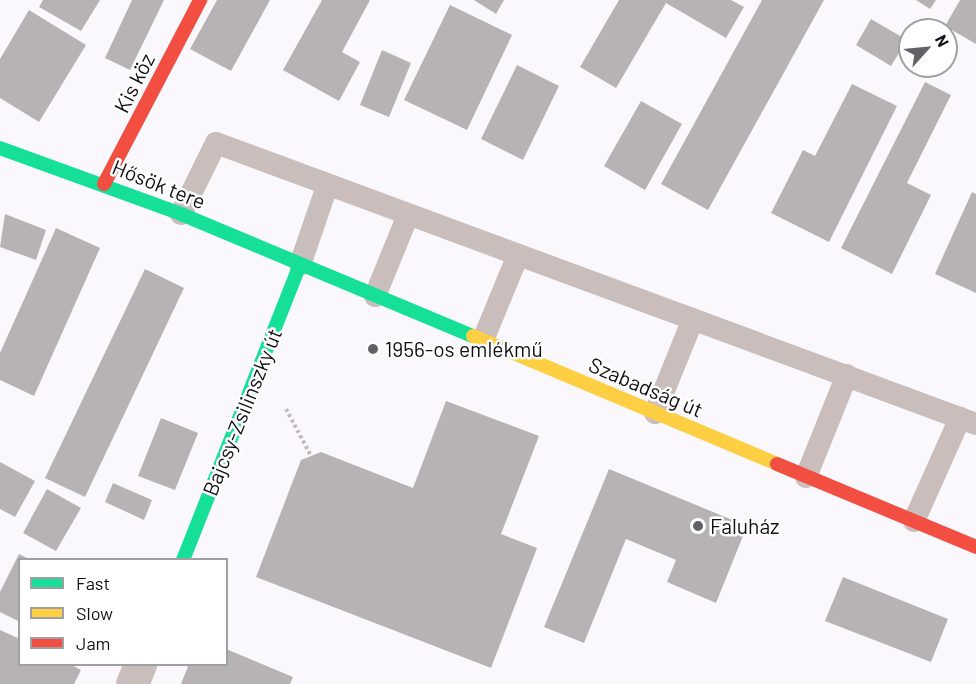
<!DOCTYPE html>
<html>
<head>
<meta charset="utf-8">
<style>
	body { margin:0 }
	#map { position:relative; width:976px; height:684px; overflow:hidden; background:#faf8fd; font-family:Barlow,sans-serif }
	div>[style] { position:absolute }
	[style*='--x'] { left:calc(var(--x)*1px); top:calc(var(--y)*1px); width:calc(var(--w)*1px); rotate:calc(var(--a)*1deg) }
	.building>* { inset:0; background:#b7b3b4 }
	.path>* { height:4px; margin-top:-2px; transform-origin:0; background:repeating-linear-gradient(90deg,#c2bbbb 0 3px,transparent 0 6px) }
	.lane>* { height:22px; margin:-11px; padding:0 11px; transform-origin:11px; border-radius:11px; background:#cabebc }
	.street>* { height:33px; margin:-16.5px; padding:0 16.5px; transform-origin:16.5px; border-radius:16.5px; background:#cabebc }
	.fast>* { height:14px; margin:-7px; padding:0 7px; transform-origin:7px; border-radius:7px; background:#16e098 }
	.slow>* { height:14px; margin:-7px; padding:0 7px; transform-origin:7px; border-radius:7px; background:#ffcf43 }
	.jam>* { height:14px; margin:-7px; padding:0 7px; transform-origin:7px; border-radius:7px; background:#f24e42 }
	.dots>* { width:16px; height:16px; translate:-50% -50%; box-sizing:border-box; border:3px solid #fff; border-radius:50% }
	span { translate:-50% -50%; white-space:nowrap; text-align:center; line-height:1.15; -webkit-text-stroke:5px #fff; paint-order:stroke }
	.street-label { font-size:21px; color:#110f14 }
	.poi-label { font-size:21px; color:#110f14 }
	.left { translate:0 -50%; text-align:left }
	.legend { position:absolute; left:18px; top:558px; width:210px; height:108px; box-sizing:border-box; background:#fff; border:2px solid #a09fa1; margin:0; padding:8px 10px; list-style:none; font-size:18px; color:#110f14 }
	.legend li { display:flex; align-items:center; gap:12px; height:30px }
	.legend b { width:30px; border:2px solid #a09fa1 }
	.north { position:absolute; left:898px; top:18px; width:60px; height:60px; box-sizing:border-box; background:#fff; border:2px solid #a09fa1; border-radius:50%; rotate:63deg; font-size:16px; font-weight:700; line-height:24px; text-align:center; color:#110f14 }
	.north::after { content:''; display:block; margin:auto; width:21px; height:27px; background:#636166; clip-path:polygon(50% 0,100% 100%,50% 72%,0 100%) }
</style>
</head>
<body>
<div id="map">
	<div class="building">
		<div style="clip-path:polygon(43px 0,100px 0,81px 31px,39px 7px)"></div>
		<div style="clip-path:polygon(132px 0,164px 0,130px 70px,105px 58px)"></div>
		<div style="clip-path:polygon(217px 0,270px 0,231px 71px,190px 49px)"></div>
		<div style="clip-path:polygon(322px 0,370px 0,342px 52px,360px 62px,339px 101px,283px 70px)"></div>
		<div style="clip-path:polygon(474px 0,504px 0,496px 14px)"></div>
		<div style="clip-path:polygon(619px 0,731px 0,744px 7px,726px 38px,666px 3px,616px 88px,580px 67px)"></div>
		<div style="clip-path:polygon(762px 0,824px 0,708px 210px,661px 184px)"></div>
		<div style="clip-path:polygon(916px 0,936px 0,930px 9px)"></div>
		<div style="clip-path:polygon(960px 0,976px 0,976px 44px,945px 26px)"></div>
		<div style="clip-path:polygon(450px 5px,512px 35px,467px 130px,404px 100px)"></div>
		<div style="clip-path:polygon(29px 10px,86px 45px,39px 122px,0 98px,0 59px)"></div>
		<div style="clip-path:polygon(871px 19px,907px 40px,891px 66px,856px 45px)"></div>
		<div style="clip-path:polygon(382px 50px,411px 63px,389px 117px,360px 105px)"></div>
		<div style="clip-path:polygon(517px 65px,559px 86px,523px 160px,481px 139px)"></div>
		<div style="clip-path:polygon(925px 82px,951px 95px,907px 183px,931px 195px,892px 274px,841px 248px)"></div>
		<div style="clip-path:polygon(852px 84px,897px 106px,829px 242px,771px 213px,803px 150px,815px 156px)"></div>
		<div style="clip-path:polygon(641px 101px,682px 124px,645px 190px,604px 166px)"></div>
		<div style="clip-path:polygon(972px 192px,976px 194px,976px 293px,935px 274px)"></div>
		<div style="clip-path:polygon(5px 214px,46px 230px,36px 260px,0 247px)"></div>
		<div style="clip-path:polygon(56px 228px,100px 248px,34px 396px,0 380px,0 353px)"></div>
		<div style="clip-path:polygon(145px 269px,184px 288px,85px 497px,45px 478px)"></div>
		<div style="clip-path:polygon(446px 401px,539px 436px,501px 534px,537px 548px,491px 668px,256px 577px,301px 460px,321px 452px,413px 488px)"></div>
		<div style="clip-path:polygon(161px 418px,198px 433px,175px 490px,138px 476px)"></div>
		<div style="clip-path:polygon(0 462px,35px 481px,15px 517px,0 509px)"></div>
		<div style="clip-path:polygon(609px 469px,747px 526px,716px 603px,667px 582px,676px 560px,626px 539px,584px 643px,544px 627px)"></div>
		<div style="clip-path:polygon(113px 483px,152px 500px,144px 520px,105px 502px)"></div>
		<div style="clip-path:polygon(47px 489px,81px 508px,56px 551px,23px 533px)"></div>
		<div style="clip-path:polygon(19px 554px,31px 560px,20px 560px,20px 622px,0 612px,0 592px)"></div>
		<div style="clip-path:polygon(843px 577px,948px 619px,931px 662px,825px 621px)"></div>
		<div style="clip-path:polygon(0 630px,20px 639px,20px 664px,70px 664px,81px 670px,74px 684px,0 684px)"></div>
		<div style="clip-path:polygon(226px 649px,293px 677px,290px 684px,181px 684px,189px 664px,226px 664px)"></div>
	</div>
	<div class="path">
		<div style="--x:286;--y:409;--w:53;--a:62"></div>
	</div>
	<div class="lane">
		<div style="--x:181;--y:214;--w:79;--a:-63.8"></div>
		<div style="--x:216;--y:143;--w:810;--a:20.29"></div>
		<div style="--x:300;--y:265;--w:83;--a:-71.1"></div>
		<div style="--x:375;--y:296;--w:87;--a:-67.8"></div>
		<div style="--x:483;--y:340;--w:92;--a:-67.6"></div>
		<div style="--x:655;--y:413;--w:101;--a:-68"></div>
		<div style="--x:806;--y:477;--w:110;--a:-68.1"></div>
		<div style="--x:914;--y:521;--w:113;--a:-65.9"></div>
	</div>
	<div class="street">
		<div style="--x:132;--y:684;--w:22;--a:-68"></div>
	</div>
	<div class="fast">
		<div style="--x:0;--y:148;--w:193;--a:20"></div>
		<div style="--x:181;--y:214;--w:316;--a:22.7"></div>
		<div style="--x:183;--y:560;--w:317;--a:-68.4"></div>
	</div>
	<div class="slow">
		<div style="--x:473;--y:336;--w:330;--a:22.8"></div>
	</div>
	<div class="jam">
		<div style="--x:104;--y:184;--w:208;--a:-62.4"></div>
		<div style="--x:777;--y:464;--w:216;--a:22.6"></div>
	</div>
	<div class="dots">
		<div style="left:373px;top:349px;background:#636166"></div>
		<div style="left:698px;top:526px;background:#636166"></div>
	</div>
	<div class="street-label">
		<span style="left:134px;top:83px;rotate:-63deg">Kis köz</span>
		<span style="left:159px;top:184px;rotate:22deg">Hősök tere</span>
		<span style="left:646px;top:387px;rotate:23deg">Szabadság út</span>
		<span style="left:242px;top:412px;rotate:-68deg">Bajcsy-Zsilinszky út</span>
	</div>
	<div class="poi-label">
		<span class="left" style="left:385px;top:349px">1956-os emlékmű</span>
		<span class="left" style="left:710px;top:526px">Faluház</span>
	</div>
	<ul class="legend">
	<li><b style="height:8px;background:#16e098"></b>Fast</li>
	<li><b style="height:8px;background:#ffcf43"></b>Slow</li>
	<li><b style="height:8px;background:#f24e42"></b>Jam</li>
	</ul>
	<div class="north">N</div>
</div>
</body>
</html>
